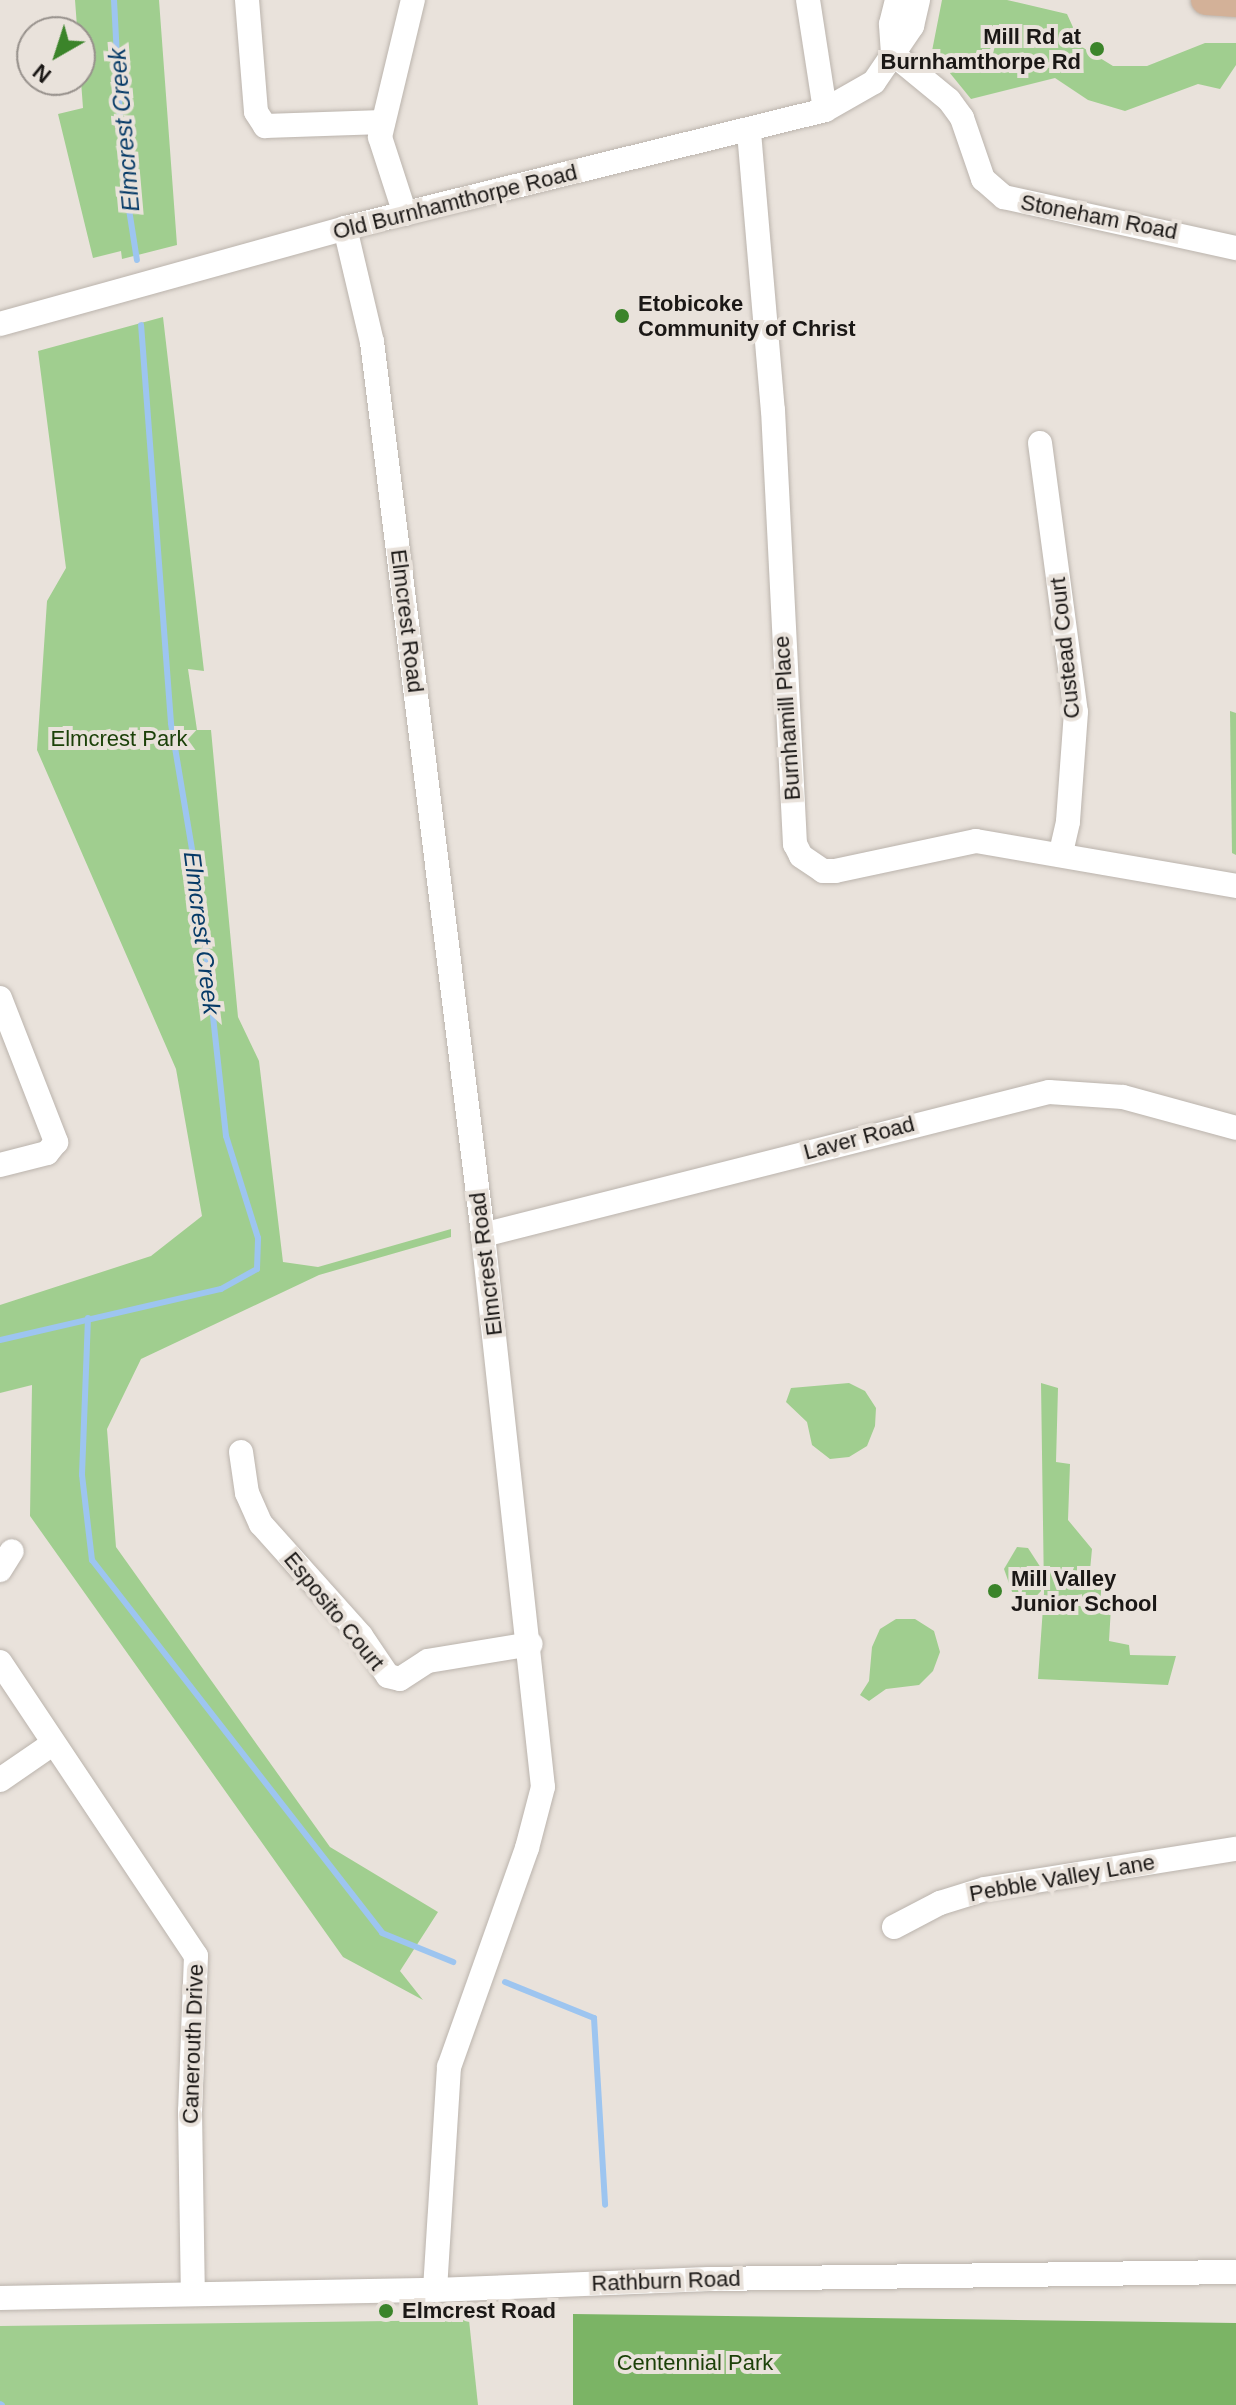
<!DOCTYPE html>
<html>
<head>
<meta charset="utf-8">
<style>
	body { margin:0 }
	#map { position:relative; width:1236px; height:2405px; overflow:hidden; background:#e9e2db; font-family:Arial,sans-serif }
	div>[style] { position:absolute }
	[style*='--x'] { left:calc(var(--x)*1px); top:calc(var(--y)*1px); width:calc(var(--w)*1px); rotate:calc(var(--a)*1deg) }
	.green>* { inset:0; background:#a0ce8f }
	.forest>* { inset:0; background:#7bb465 }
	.stream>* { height:6px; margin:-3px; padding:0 3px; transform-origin:3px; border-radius:3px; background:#9dc5f0 }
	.roads { filter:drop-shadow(0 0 2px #bbb4ad) drop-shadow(0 0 2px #bbb4ad) }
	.minor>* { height:24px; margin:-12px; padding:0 12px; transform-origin:12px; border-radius:12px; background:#fff }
	.major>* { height:30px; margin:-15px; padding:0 15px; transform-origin:15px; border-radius:15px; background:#d3b198 }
	.dots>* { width:22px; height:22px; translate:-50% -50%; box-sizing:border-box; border:4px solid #e9e2db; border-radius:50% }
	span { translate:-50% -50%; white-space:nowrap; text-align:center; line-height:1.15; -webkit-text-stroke:8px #e9e2db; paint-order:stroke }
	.poi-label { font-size:22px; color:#1b1816; font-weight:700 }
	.right { translate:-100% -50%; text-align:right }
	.left { translate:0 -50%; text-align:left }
	.street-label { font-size:22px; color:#1b1816 }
	.park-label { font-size:22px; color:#1c4109 }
	.water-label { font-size:24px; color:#063a67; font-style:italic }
	.north { position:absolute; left:16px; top:16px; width:80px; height:80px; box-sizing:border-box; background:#e9e2db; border:2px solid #97918c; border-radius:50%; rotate:219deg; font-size:22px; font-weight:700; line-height:32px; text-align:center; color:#1b1816 }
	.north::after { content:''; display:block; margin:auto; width:28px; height:36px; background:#3b842a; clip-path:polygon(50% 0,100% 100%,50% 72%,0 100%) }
</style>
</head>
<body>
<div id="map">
	<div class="green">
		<div style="clip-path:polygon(75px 0,159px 0,177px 245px,122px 259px,121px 251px,93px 258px,58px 114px,83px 108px)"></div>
		<div style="clip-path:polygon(942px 0,1007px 0,1067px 14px,1082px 47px,1113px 66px,1147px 66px,1205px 43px,1236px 43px,1236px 65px,1220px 89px,1198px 84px,1125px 111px,1088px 100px,1055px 78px,971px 99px,932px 51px)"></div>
		<div style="clip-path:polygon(163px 317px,204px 671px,188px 669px,197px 730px,211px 730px,238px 1017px,259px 1061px,283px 1262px,318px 1267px,451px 1229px,451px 1237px,319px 1275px,141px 1359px,107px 1429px,116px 1547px,330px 1847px,438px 1912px,400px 1971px,423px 2000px,343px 1957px,30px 1516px,32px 1385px,0 1393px,0 1305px,151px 1256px,202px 1216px,176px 1069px,37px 750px,47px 601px,66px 568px,38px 351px)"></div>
		<div style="clip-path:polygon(1230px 711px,1236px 713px,1236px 855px,1232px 853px)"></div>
		<div style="clip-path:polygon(849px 1383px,865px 1391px,876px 1408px,875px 1426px,867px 1446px,849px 1457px,830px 1459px,812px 1445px,807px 1422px,786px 1402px,791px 1388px)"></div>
		<div style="clip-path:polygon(1041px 1383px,1058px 1388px,1056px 1462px,1070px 1464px,1068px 1520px,1092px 1549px,1089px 1581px,1102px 1583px,1100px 1603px,1111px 1607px,1109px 1641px,1129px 1645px,1130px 1655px,1176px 1656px,1168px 1685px,1038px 1679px,1044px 1593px)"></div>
		<div style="clip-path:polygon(1017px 1547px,1028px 1548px,1041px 1568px,1041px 1591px,1030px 1603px,1016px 1603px,1004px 1569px)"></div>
		<div style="clip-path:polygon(896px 1619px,915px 1619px,934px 1631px,940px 1652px,933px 1671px,919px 1685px,886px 1689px,869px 1701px,860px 1695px,869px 1681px,872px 1647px,880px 1629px)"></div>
		<div style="clip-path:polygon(469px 2320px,478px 2405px,0 2405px,0 2326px)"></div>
	</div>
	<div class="forest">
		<div style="clip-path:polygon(573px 2314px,1236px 2323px,1236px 2405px,573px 2405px)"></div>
	</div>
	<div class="stream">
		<div style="--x:114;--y:0;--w:171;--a:87"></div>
		<div style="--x:123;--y:171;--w:90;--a:81.1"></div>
		<div style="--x:88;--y:1318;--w:157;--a:92.2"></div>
		<div style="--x:82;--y:1475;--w:86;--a:83.3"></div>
		<div style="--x:92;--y:1560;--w:472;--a:52.1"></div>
		<div style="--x:382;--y:1933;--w:77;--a:22.2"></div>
		<div style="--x:0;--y:1340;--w:227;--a:-13"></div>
		<div style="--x:221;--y:1289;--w:41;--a:-29.1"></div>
		<div style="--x:257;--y:1269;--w:31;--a:-88"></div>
		<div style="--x:258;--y:1238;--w:107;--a:-107.4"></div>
		<div style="--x:226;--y:1136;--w:240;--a:-96.2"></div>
		<div style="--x:200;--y:897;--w:176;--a:-99.5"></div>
		<div style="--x:171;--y:723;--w:399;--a:-94.3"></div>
		<div style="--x:505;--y:1982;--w:96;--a:22"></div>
		<div style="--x:594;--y:2018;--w:187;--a:86.6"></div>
		<div style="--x:0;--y:2404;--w:2;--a:27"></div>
	</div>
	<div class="roads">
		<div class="minor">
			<div style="--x:247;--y:0;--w:112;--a:85.4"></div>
			<div style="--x:256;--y:112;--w:17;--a:57"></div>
			<div style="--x:265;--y:126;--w:118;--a:-1.9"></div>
			<div style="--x:808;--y:0;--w:111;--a:81.2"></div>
			<div style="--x:893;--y:54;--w:72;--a:39.4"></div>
			<div style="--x:949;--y:100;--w:22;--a:54"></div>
			<div style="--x:962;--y:118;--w:65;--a:71"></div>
			<div style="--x:983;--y:179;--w:28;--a:41"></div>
			<div style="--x:1004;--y:197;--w:238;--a:12.4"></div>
			<div style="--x:893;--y:54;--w:30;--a:-94"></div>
			<div style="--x:891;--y:24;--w:25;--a:-76"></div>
			<div style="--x:749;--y:132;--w:279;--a:85.1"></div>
			<div style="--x:773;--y:410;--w:435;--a:87.1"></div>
			<div style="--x:795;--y:844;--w:13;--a:63"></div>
			<div style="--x:801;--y:856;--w:27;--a:34"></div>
			<div style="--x:823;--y:871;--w:12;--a:0"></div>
			<div style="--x:835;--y:871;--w:144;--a:-12"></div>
			<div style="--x:976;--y:841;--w:264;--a:9.8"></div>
			<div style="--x:405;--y:214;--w:81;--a:-108"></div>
			<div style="--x:380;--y:137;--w:141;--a:-76.5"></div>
			<div style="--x:345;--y:228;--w:117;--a:76.7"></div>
			<div style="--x:372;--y:342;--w:900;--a:82.91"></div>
			<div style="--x:483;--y:1235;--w:555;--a:83.8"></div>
			<div style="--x:543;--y:1787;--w:63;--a:104.7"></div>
			<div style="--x:527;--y:1848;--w:232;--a:109.6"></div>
			<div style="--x:449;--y:2067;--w:223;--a:93.6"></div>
			<div style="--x:0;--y:324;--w:358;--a:-15.5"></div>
			<div style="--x:345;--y:228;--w:494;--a:-13.8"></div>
			<div style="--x:825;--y:110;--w:56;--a:-29.7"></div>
			<div style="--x:874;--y:82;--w:68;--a:-55.8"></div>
			<div style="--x:912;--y:26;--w:27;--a:-77"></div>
			<div style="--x:1040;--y:443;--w:271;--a:82.4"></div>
			<div style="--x:1076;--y:712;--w:110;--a:94.2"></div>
			<div style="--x:1068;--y:822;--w:31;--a:103"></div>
			<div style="--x:0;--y:998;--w:155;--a:68.7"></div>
			<div style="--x:56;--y:1142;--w:14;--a:129"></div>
			<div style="--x:47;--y:1153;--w:49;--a:165.7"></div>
			<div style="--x:483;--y:1235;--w:584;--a:-14.18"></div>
			<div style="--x:1049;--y:1092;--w:74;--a:3.9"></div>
			<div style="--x:1123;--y:1097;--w:117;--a:15.3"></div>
			<div style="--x:241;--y:1452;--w:41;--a:81.7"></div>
			<div style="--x:247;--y:1493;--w:34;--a:66"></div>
			<div style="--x:261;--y:1524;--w:150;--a:48.2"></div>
			<div style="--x:361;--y:1636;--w:48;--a:56"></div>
			<div style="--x:388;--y:1676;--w:12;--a:14"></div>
			<div style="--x:400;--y:1679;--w:33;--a:-33"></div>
			<div style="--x:428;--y:1661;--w:104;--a:-9.4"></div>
			<div style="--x:0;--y:1570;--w:22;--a:-58"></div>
			<div style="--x:0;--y:1662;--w:353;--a:56.3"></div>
			<div style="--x:196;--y:1956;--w:155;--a:92.2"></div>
			<div style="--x:190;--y:2111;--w:183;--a:89.1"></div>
			<div style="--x:0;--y:1780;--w:62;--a:-34.5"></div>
			<div style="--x:894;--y:1927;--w:52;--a:-27.6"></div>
			<div style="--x:940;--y:1903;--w:47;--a:-17.3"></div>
			<div style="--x:985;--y:1889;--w:254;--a:-9.1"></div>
			<div style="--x:0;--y:2298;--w:435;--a:-1.1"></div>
			<div style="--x:435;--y:2290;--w:274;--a:-2.3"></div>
			<div style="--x:709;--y:2279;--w:527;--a:-0.76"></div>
		</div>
		<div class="major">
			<div style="--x:1206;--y:0;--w:30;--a:4"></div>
		</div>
	</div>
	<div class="dots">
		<div style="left:1097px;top:49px;background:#3b842a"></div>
		<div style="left:622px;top:316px;background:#3b842a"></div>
		<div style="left:995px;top:1591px;background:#3b842a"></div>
		<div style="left:386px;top:2311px;background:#3b842a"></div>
	</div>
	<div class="poi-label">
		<span class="right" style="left:1081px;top:49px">Mill Rd at<br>Burnhamthorpe Rd</span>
		<span class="left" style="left:638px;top:316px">Etobicoke<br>Community of Christ</span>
		<span class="left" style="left:1011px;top:1591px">Mill Valley<br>Junior School</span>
		<span class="left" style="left:402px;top:2311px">Elmcrest Road</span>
	</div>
	<div class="street-label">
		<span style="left:455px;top:202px;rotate:-14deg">Old Burnhamthorpe Road</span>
		<span style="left:1099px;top:217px;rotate:11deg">Stoneham Road</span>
		<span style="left:407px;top:621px;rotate:83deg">Elmcrest Road</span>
		<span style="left:1065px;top:648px;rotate:-96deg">Custead Court</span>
		<span style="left:787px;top:718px;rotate:-94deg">Burnhamill Place</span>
		<span style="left:859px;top:1138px;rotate:-15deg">Laver Road</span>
		<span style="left:486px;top:1264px;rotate:-97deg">Elmcrest Road</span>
		<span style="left:334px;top:1611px;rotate:51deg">Esposito Court</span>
		<span style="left:1062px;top:1878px;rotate:-10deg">Pebble Valley Lane</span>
		<span style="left:193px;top:2044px;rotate:-88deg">Canerouth Drive</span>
		<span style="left:666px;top:2281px;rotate:-2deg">Rathburn Road</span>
	</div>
	<div class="park-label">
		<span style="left:119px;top:739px">Elmcrest Park</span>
		<span style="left:695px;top:2363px">Centennial Park</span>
	</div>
	<div class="water-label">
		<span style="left:124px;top:130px;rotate:-95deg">Elmcrest Creek</span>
		<span style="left:202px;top:933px;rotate:83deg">Elmcrest Creek</span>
	</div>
	<div class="north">N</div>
</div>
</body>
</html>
